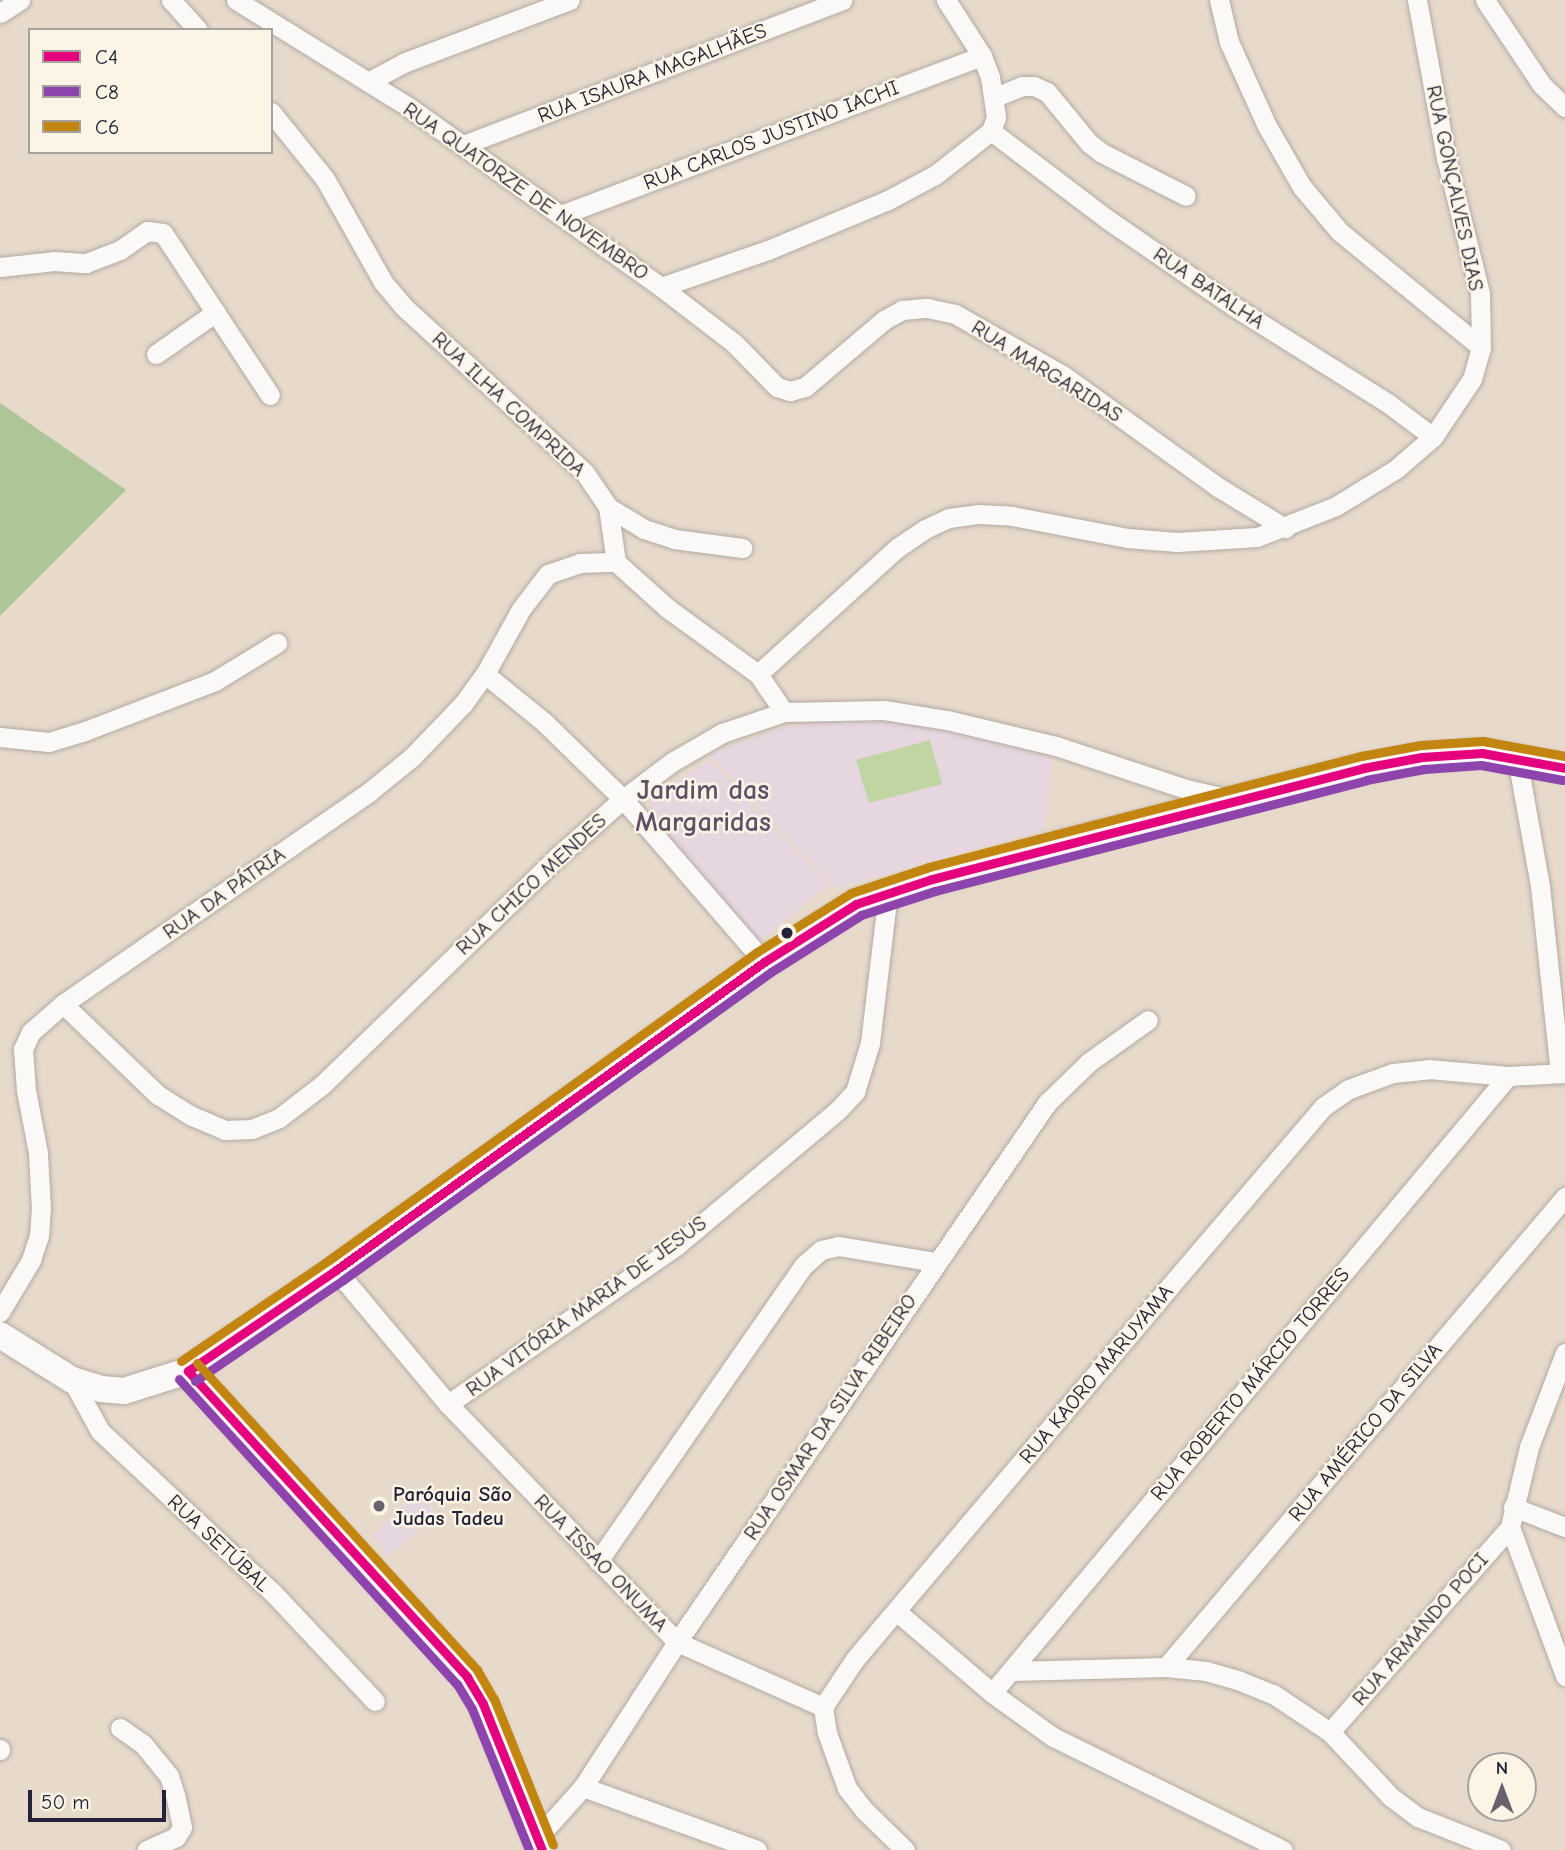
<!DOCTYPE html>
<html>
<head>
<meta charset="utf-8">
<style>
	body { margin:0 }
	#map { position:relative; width:1565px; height:1850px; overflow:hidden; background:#e7dacb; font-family:"Comic Neue",sans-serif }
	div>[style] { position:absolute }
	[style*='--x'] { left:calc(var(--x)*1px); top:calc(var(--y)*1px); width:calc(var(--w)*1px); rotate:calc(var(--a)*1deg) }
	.built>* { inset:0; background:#e6d6df }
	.green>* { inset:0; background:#c0d5a1 }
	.forest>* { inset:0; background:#aec598 }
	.roads { filter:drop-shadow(0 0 2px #b2aaa2) drop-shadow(0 0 2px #b2aaa2) }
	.street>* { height:19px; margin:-9.5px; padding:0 9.5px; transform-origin:9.5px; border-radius:9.5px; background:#fbf9f7 }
	.secondary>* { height:26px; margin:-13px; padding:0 13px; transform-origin:13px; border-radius:13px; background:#fbf9f7 }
	.bus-1>* { height:9px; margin:-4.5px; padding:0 4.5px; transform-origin:4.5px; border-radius:4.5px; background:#e5007d }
	.bus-2>* { height:9px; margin:-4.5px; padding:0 4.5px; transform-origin:4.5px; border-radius:4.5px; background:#8e44ad }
	.bus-3>* { height:9px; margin:-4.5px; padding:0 4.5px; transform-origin:4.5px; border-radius:4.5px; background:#c2850f }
	.dots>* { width:19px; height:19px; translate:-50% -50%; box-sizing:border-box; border:4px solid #fcf5e5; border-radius:50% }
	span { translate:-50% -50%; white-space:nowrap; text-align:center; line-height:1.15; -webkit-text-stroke:5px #fcf5e5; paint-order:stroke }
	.street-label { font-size:21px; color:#22223b }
	.poi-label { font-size:21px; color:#22223b; font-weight:700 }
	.left { translate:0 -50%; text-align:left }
	.district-label { font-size:28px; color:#5f5069; font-weight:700 }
	.legend { position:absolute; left:28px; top:28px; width:245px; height:126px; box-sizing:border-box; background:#fcf5e5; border:2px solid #a5a1a1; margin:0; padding:9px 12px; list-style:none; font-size:21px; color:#22223b }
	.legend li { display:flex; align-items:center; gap:14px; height:35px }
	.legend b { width:35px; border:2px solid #a5a1a1 }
	.north { position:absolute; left:1467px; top:1752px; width:70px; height:70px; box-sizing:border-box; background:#fcf5e5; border:2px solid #a5a1a1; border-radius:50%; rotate:0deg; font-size:19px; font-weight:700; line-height:28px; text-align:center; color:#22223b }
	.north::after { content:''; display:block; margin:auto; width:24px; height:32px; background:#67626d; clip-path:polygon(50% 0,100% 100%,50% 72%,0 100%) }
	.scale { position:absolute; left:28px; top:1790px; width:138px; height:32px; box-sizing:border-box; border:4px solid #22223b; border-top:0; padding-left:9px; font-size:21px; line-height:24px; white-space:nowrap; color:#22223b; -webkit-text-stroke:5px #fcf5e5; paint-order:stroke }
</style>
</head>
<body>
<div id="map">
	<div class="built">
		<div style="clip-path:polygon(875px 719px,915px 722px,1053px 757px,1044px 830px,835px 888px,709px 754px,773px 731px,820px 721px)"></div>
		<div style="clip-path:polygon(709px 760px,829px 885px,759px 941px,650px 816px,650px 801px,654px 797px)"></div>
		<div style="clip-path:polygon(417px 1493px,436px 1514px,388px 1557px,373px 1536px)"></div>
	</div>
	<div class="green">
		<div style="clip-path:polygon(930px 740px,942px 784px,869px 803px,856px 760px)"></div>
	</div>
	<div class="forest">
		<div style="clip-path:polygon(0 403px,126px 490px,0 616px)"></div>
	</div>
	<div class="roads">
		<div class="street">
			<div style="--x:171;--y:0;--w:40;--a:48"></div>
			<div style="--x:236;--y:0;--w:205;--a:31.8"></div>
			<div style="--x:410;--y:108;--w:308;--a:35.5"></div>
			<div style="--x:661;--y:287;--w:92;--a:37.5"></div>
			<div style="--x:734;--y:343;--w:62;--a:45.7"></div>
			<div style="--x:777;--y:387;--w:14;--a:17"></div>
			<div style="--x:790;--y:391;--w:16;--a:-15"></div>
			<div style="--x:805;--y:387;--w:104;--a:-40.3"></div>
			<div style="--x:884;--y:320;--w:21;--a:-29"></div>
			<div style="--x:902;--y:310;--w:25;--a:-5"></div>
			<div style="--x:927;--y:308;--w:29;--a:12"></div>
			<div style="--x:955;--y:314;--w:125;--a:29.6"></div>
			<div style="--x:1064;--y:376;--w:190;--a:35.8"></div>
			<div style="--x:1218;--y:487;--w:79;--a:31.5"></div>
			<div style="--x:1219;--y:0;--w:43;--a:76.6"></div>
			<div style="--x:1229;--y:42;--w:92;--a:65.7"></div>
			<div style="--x:1267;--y:126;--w:70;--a:60.2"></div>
			<div style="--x:1302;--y:187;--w:59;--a:49.8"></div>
			<div style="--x:1340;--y:232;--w:182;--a:39.2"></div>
			<div style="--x:1485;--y:0;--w:102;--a:56.2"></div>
			<div style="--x:1542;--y:85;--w:32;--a:44"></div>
			<div style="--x:0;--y:13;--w:24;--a:-33"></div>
			<div style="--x:368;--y:82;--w:40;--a:-28"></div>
			<div style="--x:403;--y:63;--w:178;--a:-20.7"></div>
			<div style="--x:995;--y:97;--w:29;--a:-22"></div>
			<div style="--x:1022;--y:86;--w:12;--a:0"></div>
			<div style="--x:1034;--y:86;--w:14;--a:25"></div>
			<div style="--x:1047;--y:92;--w:66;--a:50.5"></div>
			<div style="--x:1089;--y:143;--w:16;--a:38"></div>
			<div style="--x:1102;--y:153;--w:94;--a:27.1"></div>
			<div style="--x:271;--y:112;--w:86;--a:51.1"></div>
			<div style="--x:325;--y:179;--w:118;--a:60.6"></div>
			<div style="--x:383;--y:282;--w:34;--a:50"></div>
			<div style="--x:405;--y:308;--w:244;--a:42.5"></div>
			<div style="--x:585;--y:473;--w:41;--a:55.9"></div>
			<div style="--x:608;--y:507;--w:56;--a:81.7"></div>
			<div style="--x:616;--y:562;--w:69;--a:42"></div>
			<div style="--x:667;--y:608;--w:112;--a:36"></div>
			<div style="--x:991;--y:131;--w:146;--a:37.2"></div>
			<div style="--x:1107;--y:219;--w:153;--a:34.6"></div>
			<div style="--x:1233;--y:306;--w:184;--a:32.1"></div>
			<div style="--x:1389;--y:404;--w:55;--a:36.9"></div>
			<div style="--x:463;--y:145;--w:406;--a:-20.9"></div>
			<div style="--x:561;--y:215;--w:450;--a:-20.7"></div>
			<div style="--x:0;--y:267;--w:54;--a:-6.3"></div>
			<div style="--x:54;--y:261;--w:32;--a:4"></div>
			<div style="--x:86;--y:263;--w:36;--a:-21"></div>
			<div style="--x:120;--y:250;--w:33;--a:-35"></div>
			<div style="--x:147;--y:231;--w:16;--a:7"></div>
			<div style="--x:163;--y:233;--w:194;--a:56.6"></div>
			<div style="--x:661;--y:287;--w:113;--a:-19.1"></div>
			<div style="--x:768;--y:250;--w:128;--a:-22.6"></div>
			<div style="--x:886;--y:201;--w:55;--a:-28"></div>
			<div style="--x:935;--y:175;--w:71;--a:-38.2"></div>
			<div style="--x:991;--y:131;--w:15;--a:-70"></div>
			<div style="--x:996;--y:117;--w:40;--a:-98.5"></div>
			<div style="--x:990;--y:77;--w:22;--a:-111"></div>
			<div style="--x:982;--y:56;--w:67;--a:-122.7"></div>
			<div style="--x:156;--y:354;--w:73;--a:-35"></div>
			<div style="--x:608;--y:507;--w:42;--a:31.4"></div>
			<div style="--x:644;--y:529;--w:32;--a:18"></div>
			<div style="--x:674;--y:539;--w:69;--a:7.5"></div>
			<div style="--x:485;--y:674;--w:77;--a:39.2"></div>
			<div style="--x:545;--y:723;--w:109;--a:44.3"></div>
			<div style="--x:623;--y:799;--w:216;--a:49.1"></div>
			<div style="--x:784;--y:712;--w:46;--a:-124.4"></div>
			<div style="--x:758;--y:674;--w:188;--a:-42.2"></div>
			<div style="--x:897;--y:548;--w:34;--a:-34"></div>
			<div style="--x:925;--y:529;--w:26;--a:-25"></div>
			<div style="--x:949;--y:518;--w:30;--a:-8"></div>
			<div style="--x:979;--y:514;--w:33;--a:3"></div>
			<div style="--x:1012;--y:516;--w:117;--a:10.8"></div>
			<div style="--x:1127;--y:538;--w:50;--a:4.6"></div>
			<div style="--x:1177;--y:542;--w:80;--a:-3.6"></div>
			<div style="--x:1257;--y:537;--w:85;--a:-21.4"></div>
			<div style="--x:1336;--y:506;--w:70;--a:-31.7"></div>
			<div style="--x:1396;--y:469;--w:49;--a:-40.9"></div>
			<div style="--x:1433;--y:437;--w:70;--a:-56.1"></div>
			<div style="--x:1472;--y:379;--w:33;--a:-74"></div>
			<div style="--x:1481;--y:347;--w:54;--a:-91.1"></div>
			<div style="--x:1480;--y:293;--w:139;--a:-104.1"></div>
			<div style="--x:1446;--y:158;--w:161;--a:-100.4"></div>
			<div style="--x:0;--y:737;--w:49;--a:5.8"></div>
			<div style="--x:49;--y:742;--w:38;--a:-17"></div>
			<div style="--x:85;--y:731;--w:139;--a:-21"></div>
			<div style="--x:215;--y:681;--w:73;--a:-31.5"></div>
			<div style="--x:1517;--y:758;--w:130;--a:79.8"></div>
			<div style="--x:1540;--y:886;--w:187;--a:83.9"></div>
			<div style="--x:63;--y:1004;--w:132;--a:43.8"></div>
			<div style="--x:158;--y:1095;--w:40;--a:32"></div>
			<div style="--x:192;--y:1116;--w:36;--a:23"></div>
			<div style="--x:225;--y:1130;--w:27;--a:-2"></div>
			<div style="--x:252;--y:1129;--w:29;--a:-22"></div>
			<div style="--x:279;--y:1118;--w:54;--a:-37.5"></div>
			<div style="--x:322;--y:1085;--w:327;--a:-44.1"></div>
			<div style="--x:557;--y:857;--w:88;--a:-41.3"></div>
			<div style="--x:623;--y:799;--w:61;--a:-37.1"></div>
			<div style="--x:672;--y:762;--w:58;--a:-30.1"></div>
			<div style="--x:722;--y:733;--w:65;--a:-18.7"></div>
			<div style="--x:784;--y:712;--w:100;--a:-1.1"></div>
			<div style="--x:884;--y:710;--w:64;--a:9"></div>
			<div style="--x:947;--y:720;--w:112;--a:13.4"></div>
			<div style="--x:1056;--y:746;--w:137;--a:18.3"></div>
			<div style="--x:1186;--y:789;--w:45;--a:12.8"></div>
			<div style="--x:336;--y:1270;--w:175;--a:50.1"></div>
			<div style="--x:448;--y:1404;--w:330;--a:46.1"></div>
			<div style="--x:677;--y:1642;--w:160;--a:24"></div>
			<div style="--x:0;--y:1312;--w:61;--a:-59.2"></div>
			<div style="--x:31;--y:1260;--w:25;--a:-72"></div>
			<div style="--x:39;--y:1236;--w:27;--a:-86"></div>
			<div style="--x:41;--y:1209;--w:56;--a:-93.1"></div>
			<div style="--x:38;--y:1153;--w:64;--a:-100.8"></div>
			<div style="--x:26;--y:1090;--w:41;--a:-94.2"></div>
			<div style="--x:23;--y:1049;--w:19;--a:-65"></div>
			<div style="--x:31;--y:1032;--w:43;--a:-41.2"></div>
			<div style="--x:63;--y:1004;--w:372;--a:-34.7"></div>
			<div style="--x:369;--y:792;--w:55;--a:-39.1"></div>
			<div style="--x:412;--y:757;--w:74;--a:-46.1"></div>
			<div style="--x:463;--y:704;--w:37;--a:-54"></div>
			<div style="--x:485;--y:674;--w:74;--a:-61"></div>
			<div style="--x:521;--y:609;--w:44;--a:-52.4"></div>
			<div style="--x:548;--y:574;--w:34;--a:-19"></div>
			<div style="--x:580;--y:563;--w:36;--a:-2"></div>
			<div style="--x:1565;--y:1353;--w:101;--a:111"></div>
			<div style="--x:1529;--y:1447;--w:82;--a:103.4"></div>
			<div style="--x:1510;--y:1527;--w:159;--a:69.7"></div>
			<div style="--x:72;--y:1380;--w:58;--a:61.2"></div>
			<div style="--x:100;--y:1431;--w:238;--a:43.1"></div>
			<div style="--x:274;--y:1594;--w:147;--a:46.7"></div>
			<div style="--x:448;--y:1404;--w:277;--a:-34.7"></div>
			<div style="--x:676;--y:1246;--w:212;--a:-40"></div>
			<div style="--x:838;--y:1110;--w:25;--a:-47"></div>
			<div style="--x:855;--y:1092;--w:51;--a:-73"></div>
			<div style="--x:870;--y:1043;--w:151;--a:-83.2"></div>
			<div style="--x:1513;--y:1507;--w:56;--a:21"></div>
			<div style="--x:598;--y:1561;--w:361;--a:-55.2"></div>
			<div style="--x:804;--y:1265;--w:23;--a:-41"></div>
			<div style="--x:821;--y:1250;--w:17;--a:-13"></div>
			<div style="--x:838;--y:1246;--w:99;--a:9.3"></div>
			<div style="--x:896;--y:1611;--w:126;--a:40.5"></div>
			<div style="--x:992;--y:1693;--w:75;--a:35.8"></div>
			<div style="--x:1053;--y:1737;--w:256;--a:26.2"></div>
			<div style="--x:1166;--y:1667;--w:617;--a:-49.67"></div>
			<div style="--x:1011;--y:1671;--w:155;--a:-1.5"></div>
			<div style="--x:1166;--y:1667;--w:40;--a:5.7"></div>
			<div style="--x:1206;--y:1671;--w:35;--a:16"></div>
			<div style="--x:1240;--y:1681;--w:35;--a:22"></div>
			<div style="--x:1273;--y:1694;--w:69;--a:33.7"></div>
			<div style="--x:1330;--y:1732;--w:89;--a:46.8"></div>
			<div style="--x:1391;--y:1797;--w:34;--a:37"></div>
			<div style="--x:1418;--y:1817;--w:89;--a:21.7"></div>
			<div style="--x:992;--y:1693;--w:804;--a:-50.09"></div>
			<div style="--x:120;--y:1728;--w:28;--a:35"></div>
			<div style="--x:143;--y:1744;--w:41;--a:50.9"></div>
			<div style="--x:169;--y:1776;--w:19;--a:72"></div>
			<div style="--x:175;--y:1794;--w:34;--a:78"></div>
			<div style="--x:182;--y:1827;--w:12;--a:121"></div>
			<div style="--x:176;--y:1837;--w:32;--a:156"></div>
			<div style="--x:1330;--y:1732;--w:273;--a:-48.7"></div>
			<div style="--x:0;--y:1749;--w:1;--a:90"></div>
			<div style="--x:583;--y:1787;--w:185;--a:19.9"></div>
			<div style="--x:538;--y:1837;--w:67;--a:-48"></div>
			<div style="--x:583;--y:1787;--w:173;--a:-57"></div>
			<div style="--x:677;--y:1642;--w:654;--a:-55.53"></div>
			<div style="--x:1047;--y:1103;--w:59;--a:-44.3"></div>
			<div style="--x:1089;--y:1062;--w:72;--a:-35.4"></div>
			<div style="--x:905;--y:1850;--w:57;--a:-135.7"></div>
			<div style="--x:864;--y:1810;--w:28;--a:-128"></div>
			<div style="--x:847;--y:1788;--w:59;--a:-110"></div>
			<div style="--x:827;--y:1733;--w:26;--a:-99"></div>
			<div style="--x:823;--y:1707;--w:58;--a:-56.3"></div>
			<div style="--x:855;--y:1659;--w:471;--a:-49.8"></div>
			<div style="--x:1159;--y:1299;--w:253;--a:-49.5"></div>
			<div style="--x:1323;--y:1107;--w:32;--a:-35"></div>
			<div style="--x:1349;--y:1089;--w:47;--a:-20"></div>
			<div style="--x:1393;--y:1073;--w:36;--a:-6"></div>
			<div style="--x:1429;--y:1069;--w:79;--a:5.1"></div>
			<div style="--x:1508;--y:1076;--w:57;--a:-3"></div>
		</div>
		<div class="secondary">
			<div style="--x:0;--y:1335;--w:85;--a:32"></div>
			<div style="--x:72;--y:1380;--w:30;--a:17"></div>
			<div style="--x:101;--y:1389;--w:23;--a:5"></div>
			<div style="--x:124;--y:1391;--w:67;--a:-17.4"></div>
			<div style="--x:188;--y:1371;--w:179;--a:-34.3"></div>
			<div style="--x:336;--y:1270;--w:527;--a:-35.74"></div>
			<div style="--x:764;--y:962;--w:109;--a:-32.2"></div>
			<div style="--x:856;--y:904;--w:34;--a:-19"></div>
			<div style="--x:888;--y:893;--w:181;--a:-15.7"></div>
			<div style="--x:1062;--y:844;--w:310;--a:-14.2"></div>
			<div style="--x:1363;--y:768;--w:60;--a:-10.6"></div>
			<div style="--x:1422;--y:757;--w:60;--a:-3.8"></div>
			<div style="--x:1482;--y:753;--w:84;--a:10.2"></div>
			<div style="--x:188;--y:1371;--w:414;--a:47.6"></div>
			<div style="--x:467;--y:1677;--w:31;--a:59"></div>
			<div style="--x:483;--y:1704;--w:157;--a:68"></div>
		</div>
	</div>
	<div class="bus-1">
		<div style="--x:188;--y:1371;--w:179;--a:-34.3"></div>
		<div style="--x:336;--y:1270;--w:527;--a:-35.74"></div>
		<div style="--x:764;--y:962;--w:109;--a:-32.2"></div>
		<div style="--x:856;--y:904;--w:80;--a:-18.2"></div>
		<div style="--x:932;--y:879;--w:445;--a:-14.4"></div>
		<div style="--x:1363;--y:768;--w:60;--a:-10.6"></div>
		<div style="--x:1422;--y:757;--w:60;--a:-3.8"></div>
		<div style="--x:1482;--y:753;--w:84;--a:10.2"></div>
		<div style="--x:188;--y:1371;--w:414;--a:47.6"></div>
		<div style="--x:467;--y:1677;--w:31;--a:59"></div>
		<div style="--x:483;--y:1704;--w:157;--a:68"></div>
	</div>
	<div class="bus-2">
		<div style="--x:179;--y:1379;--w:413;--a:47.7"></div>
		<div style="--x:457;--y:1684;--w:29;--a:59"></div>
		<div style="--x:472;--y:1709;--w:152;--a:68"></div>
		<div style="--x:195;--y:1381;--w:179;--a:-34.3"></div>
		<div style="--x:343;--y:1280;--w:527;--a:-35.74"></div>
		<div style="--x:771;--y:972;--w:107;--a:-32.3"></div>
		<div style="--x:861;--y:915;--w:78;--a:-18"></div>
		<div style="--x:935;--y:891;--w:445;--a:-14.4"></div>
		<div style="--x:1366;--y:780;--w:59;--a:-10.7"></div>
		<div style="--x:1424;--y:769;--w:57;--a:-4"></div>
		<div style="--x:1481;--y:765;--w:83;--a:10.4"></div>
	</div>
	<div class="bus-3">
		<div style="--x:181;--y:1361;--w:179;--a:-34.3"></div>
		<div style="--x:329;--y:1260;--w:527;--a:-35.74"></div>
		<div style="--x:757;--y:952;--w:111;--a:-32.1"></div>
		<div style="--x:851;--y:893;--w:82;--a:-18.4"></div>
		<div style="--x:929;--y:867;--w:446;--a:-14.4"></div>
		<div style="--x:1361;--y:756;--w:61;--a:-10.4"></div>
		<div style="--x:1421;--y:745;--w:62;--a:-3.7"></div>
		<div style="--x:1483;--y:741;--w:83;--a:10.4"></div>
		<div style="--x:197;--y:1363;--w:416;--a:47.6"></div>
		<div style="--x:477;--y:1670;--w:34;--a:60"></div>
		<div style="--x:494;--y:1699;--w:157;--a:68"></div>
	</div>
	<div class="dots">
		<div style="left:787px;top:933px;background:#22223b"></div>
		<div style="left:379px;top:1506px;background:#67626d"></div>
	</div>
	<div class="street-label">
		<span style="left:652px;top:73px;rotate:-21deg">RUA ISAURA MAGALHÃES</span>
		<span style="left:771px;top:135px;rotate:-21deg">RUA CARLOS JUSTINO IACHI</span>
		<span style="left:1455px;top:188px;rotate:78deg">RUA GONÇALVES DIAS</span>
		<span style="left:526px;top:191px;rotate:35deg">RUA QUATORZE DE NOVEMBRO</span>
		<span style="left:1209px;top:288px;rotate:34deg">RUA BATALHA</span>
		<span style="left:1047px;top:371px;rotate:32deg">RUA MARGARIDAS</span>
		<span style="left:509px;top:404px;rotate:43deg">RUA ILHA COMPRIDA</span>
		<span style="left:531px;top:884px;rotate:-43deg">RUA CHICO MENDES</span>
		<span style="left:224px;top:893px;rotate:-35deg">RUA DA PÁTRIA</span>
		<span style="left:586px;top:1306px;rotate:-36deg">RUA VITÓRIA MARIA DE JESUS</span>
		<span style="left:1096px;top:1374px;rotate:-50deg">RUA KAORO MARUYAMA</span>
		<span style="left:1250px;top:1384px;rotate:-50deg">RUA ROBERTO MÁRCIO TORRES</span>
		<span style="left:830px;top:1417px;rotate:-56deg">RUA OSMAR DA SILVA RIBEIRO</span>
		<span style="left:1365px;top:1432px;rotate:-50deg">RUA AMÉRICO DA SILVA</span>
		<span style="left:219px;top:1543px;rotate:43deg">RUA SETÚBAL</span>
		<span style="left:601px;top:1563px;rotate:46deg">RUA ISSAO ONUMA</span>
		<span style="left:1420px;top:1629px;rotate:-49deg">RUA ARMANDO POCI</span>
	</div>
	<div class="poi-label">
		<span class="left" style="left:393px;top:1506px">Paróquia São<br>Judas Tadeu</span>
	</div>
	<div class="district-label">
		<span style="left:703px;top:806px">Jardim das<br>Margaridas</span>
	</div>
	<ul class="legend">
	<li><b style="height:9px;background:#e5007d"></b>C4</li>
	<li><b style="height:9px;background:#8e44ad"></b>C8</li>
	<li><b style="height:9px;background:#c2850f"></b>C6</li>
	</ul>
	<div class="north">N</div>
	<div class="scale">50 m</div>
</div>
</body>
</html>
